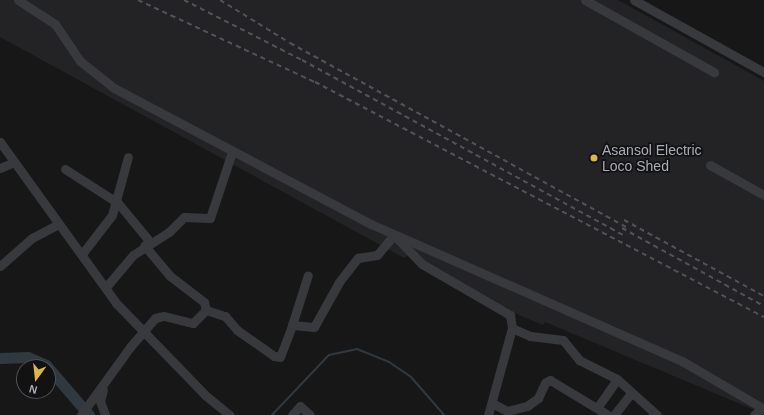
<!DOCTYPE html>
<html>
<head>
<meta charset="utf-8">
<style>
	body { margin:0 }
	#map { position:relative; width:764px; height:415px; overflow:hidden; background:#171718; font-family:Arial,sans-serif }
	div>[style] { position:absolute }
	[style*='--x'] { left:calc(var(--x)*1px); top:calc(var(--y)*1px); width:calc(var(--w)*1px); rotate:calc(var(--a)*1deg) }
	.built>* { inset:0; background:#232325 }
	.stream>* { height:2px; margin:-1px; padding:0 1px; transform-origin:1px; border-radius:1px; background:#313940 }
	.river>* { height:11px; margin:-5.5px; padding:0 5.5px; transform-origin:5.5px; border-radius:5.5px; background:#313940 }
	.minor>* { height:9px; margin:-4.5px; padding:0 4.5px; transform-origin:4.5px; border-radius:4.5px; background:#38393d }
	.rail>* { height:2px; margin-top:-1px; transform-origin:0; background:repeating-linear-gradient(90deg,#515258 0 5px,transparent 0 9px) }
	.dots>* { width:11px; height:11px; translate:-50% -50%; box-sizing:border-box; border:2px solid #121213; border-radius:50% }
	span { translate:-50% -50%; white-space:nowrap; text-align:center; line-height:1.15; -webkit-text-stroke:3.5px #121213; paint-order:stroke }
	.poi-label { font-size:14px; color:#aaadb7 }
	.left { translate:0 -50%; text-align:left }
	.north { position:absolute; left:16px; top:359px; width:40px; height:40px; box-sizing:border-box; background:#121213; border:1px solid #4f5055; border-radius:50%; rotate:195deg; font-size:11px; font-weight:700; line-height:16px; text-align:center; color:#aaadb7 }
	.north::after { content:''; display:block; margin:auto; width:14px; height:18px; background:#e0b547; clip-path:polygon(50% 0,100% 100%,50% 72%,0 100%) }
</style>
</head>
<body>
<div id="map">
	<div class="built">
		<div style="clip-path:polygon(0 0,618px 0,764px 81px,764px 402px,757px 411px,545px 322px,543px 325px,512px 312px,427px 269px,426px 261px,411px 253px,404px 258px,0 37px)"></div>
	</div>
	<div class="stream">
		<div style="--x:272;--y:415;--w:83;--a:-46.5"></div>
		<div style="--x:329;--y:355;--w:29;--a:-12"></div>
		<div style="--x:357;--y:349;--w:35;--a:22"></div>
		<div style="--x:389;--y:362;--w:27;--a:34"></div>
		<div style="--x:411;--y:377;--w:50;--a:49"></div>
	</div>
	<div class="river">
		<div style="--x:0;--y:358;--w:28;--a:-2"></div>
		<div style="--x:28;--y:357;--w:20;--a:24"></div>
		<div style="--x:46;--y:365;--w:66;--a:49.3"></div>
	</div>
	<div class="minor">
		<div style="--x:18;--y:0;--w:44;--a:33"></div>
		<div style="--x:55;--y:24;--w:45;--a:56"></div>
		<div style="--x:80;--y:61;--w:43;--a:38.5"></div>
		<div style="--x:114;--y:88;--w:291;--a:27.9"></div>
		<div style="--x:371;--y:224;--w:340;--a:23.8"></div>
		<div style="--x:682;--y:361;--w:95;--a:30.3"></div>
		<div style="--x:585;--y:0;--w:148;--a:29.2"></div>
		<div style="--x:634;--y:0;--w:149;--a:29"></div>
		<div style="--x:0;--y:142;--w:198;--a:54.2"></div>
		<div style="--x:116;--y:303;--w:128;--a:45.9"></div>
		<div style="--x:205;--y:395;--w:32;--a:39"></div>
		<div style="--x:710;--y:165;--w:62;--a:29.1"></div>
		<div style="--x:0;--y:168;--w:15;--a:-23"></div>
		<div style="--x:65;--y:169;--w:63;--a:32.7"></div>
		<div style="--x:118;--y:203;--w:50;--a:50.6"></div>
		<div style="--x:82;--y:254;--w:49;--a:-52.4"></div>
		<div style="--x:112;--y:215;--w:60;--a:-74.6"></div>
		<div style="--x:0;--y:266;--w:43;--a:-41.2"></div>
		<div style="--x:32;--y:238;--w:30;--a:-28"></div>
		<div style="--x:106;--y:287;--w:42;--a:-49.8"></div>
		<div style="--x:133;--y:255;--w:43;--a:-32.6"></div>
		<div style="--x:169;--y:232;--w:21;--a:-45"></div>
		<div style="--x:184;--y:217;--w:26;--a:2"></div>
		<div style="--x:210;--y:218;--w:70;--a:-71.6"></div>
		<div style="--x:206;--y:310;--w:20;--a:18"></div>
		<div style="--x:225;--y:316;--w:18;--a:49"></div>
		<div style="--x:237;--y:330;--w:45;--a:35.1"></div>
		<div style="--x:274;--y:356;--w:6;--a:9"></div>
		<div style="--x:280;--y:357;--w:34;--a:-69"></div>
		<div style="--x:292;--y:325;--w:22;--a:5"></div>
		<div style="--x:314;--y:327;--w:51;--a:-60.9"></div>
		<div style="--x:339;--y:282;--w:31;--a:-52"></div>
		<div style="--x:358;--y:258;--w:19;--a:-9"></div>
		<div style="--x:377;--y:255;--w:26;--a:-50"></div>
		<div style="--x:394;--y:235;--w:40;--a:46"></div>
		<div style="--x:422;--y:264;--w:102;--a:30.1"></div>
		<div style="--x:510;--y:315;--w:13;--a:81"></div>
		<div style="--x:512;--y:328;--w:90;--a:105.4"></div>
		<div style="--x:292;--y:325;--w:52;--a:-72.3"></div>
		<div style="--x:512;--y:328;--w:20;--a:24"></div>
		<div style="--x:530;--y:336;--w:33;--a:7"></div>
		<div style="--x:563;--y:340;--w:26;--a:51"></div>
		<div style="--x:579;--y:360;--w:42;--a:26.6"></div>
		<div style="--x:617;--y:379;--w:54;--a:42"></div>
		<div style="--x:103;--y:390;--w:11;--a:105"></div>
		<div style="--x:100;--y:401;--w:15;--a:70"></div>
		<div style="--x:492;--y:403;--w:17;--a:28"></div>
		<div style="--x:507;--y:411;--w:21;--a:-14"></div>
		<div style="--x:527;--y:406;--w:14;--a:-36"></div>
		<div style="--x:538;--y:398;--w:17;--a:-65"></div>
		<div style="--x:545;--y:383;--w:6;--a:-31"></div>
		<div style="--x:550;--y:380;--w:68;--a:31.1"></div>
		<div style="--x:597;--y:408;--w:35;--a:-55"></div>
		<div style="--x:81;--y:415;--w:84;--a:-54.2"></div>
		<div style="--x:130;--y:347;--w:38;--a:-49"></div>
		<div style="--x:155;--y:318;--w:9;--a:-13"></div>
		<div style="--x:164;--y:316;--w:30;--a:14"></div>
		<div style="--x:193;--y:323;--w:18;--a:-45"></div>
		<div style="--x:206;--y:310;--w:8;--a:-104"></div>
		<div style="--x:204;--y:302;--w:43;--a:-142.6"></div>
		<div style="--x:170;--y:276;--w:40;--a:-130"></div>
		<div style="--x:292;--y:415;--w:12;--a:-48"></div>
		<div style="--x:300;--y:406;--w:13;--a:42"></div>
		<div style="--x:614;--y:415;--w:28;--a:-52"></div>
		<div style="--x:754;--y:415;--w:11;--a:-41"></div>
	</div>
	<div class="rail">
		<div style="--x:138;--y:0;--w:195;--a:24.9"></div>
		<div style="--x:315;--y:82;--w:507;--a:27.63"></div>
		<div style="--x:184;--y:0;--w:132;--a:27"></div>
		<div style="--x:302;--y:60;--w:368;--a:28.6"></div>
		<div style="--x:220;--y:0;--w:82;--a:31.6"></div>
		<div style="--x:290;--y:43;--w:385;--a:28.7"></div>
		<div style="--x:624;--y:220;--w:159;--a:28.5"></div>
		<div style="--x:622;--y:228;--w:162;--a:28.8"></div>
	</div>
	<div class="dots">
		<div style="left:594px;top:158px;background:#e0b547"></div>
	</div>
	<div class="poi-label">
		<span class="left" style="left:602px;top:158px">Asansol Electric<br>Loco Shed</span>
	</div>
	<div class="north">N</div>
</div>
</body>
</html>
